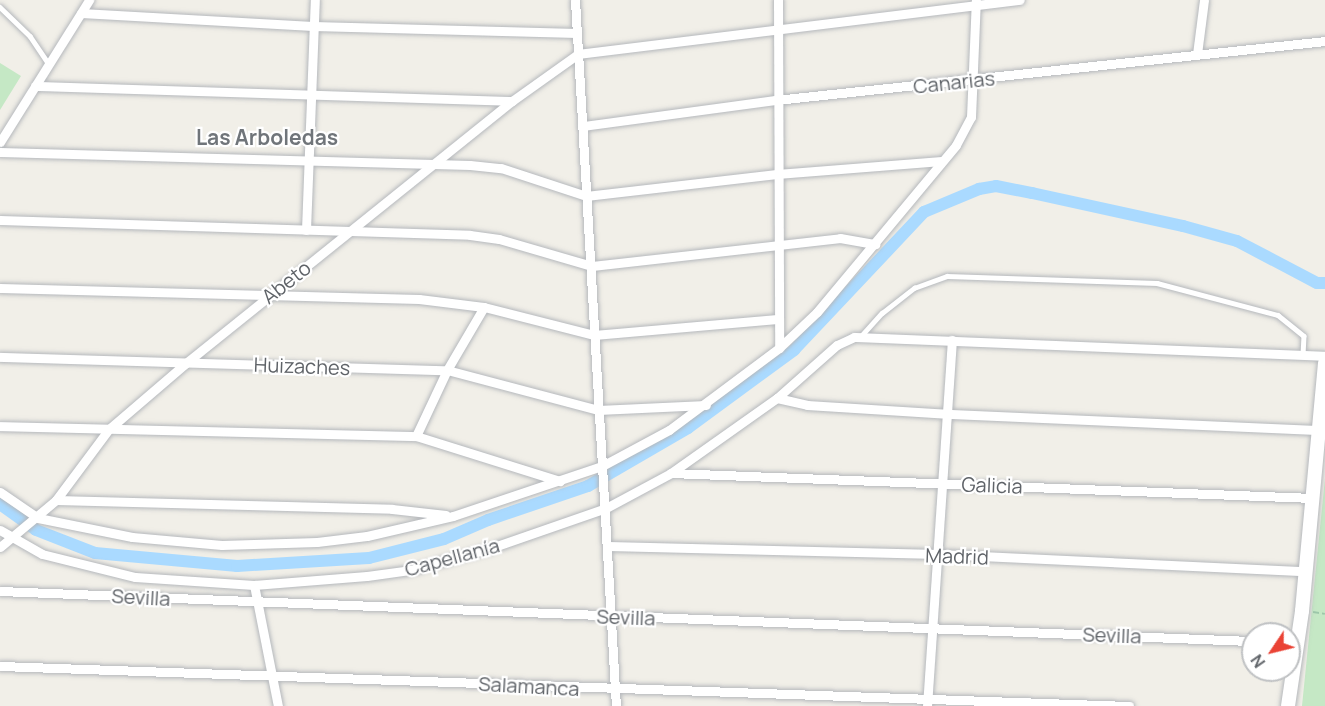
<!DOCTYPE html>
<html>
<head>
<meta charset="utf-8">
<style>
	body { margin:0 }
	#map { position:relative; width:1325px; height:706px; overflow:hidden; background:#f1efe8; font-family:Manrope,sans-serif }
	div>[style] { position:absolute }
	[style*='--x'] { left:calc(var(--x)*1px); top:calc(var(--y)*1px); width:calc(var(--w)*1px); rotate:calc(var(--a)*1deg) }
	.green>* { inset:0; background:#c5e8c5 }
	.canal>* { height:12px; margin:-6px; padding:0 6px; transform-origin:6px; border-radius:6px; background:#aadaff }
	.path>* { height:2px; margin-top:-1px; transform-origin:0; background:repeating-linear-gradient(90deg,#9cc7a9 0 6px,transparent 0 9px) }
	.roads { filter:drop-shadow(0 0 2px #b5b8bc) drop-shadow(0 0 2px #b5b8bc) }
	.lane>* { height:4.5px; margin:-2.25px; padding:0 2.25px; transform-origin:2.25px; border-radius:2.25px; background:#fff }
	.street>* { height:9px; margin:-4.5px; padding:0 4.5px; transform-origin:4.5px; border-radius:4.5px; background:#fff }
	.secondary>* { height:14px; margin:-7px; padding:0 7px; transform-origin:7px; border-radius:7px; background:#fff }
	span { translate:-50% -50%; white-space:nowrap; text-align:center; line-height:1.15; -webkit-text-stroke:4.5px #fff; paint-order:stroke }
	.street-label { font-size:20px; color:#5f6368 }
	.neighbourhood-label { font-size:21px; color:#70757a; font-weight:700 }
	.north { position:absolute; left:1241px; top:622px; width:60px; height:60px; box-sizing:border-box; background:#fff; border:2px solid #bfc1c3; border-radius:50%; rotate:235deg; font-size:16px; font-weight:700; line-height:24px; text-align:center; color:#5f6368 }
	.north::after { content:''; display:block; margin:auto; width:21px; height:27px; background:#ea4335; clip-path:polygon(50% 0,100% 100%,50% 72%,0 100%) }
</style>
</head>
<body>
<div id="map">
	<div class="green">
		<div style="clip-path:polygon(0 63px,21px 76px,0 110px)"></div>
		<div style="clip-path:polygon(1325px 478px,1325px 706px,1302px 706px)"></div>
	</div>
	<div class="canal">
		<div style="--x:0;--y:504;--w:44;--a:35.8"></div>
		<div style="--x:36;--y:530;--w:63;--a:21.3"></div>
		<div style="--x:95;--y:553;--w:143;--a:5.2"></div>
		<div style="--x:237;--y:566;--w:132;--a:-3.5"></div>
		<div style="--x:369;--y:558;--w:77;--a:-14.2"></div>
		<div style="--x:444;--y:539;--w:48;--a:-23.4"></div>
		<div style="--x:488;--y:520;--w:106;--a:-18.8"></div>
		<div style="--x:588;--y:486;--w:116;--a:-30.1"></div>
		<div style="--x:688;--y:428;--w:132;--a:-36.3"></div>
		<div style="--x:794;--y:350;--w:190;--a:-46.7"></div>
		<div style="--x:924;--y:212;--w:60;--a:-22.7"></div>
		<div style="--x:979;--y:189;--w:17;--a:-10"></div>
		<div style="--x:996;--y:186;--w:37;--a:11"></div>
		<div style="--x:1032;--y:193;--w:155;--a:12.3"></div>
		<div style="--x:1183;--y:226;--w:56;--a:15.5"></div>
		<div style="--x:1237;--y:241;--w:90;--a:27.7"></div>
		<div style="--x:1317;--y:283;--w:8;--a:0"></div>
	</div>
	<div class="path">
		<div style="--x:1313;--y:612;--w:12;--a:9"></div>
	</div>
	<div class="roads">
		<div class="lane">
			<div style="--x:0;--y:7;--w:42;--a:44"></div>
			<div style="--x:30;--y:36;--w:34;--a:56"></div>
			<div style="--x:861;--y:336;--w:31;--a:-48"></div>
			<div style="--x:882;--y:313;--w:41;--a:-38"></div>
			<div style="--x:914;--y:288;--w:35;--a:-20"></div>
			<div style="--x:947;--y:276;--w:210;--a:1.9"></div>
			<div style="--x:1157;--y:283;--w:125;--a:14.8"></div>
			<div style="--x:1278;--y:315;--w:33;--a:39"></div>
			<div style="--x:1304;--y:336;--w:19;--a:93"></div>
		</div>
		<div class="street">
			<div style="--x:575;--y:0;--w:707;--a:86.68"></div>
			<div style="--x:778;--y:0;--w:348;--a:89.8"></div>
			<div style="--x:81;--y:13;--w:232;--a:3.2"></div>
			<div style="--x:313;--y:26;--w:264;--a:1.5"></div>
			<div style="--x:1197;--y:54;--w:54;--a:-82.6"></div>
			<div style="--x:35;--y:86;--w:477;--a:1.8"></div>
			<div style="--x:583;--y:126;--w:195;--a:-7.7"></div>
			<div style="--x:776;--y:100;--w:552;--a:-6.13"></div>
			<div style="--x:0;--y:142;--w:168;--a:-57.9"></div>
			<div style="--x:0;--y:152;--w:470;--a:1.6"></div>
			<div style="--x:470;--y:165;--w:31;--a:6"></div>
			<div style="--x:501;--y:168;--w:89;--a:18.2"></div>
			<div style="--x:586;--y:196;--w:192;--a:-6.6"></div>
			<div style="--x:777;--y:174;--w:165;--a:-4.5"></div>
			<div style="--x:0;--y:220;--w:470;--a:1.8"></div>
			<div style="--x:470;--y:235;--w:29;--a:8"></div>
			<div style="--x:499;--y:239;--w:97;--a:16.2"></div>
			<div style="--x:592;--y:266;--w:250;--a:-6.4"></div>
			<div style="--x:840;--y:238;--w:36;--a:10"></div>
			<div style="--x:306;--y:230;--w:230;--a:-87.8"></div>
			<div style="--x:0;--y:288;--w:419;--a:1.5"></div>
			<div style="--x:419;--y:299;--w:65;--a:7"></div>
			<div style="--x:484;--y:307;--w:114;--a:14.3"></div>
			<div style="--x:594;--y:335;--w:184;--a:-5"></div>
			<div style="--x:0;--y:357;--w:447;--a:1.7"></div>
			<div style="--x:447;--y:370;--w:156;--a:14.8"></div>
			<div style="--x:598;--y:410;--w:108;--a:-2.7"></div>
			<div style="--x:777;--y:398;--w:31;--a:13"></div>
			<div style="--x:807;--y:405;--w:143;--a:3.6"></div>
			<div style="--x:950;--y:414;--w:368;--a:2.5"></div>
			<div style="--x:0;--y:426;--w:416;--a:1.4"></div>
			<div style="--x:416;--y:436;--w:151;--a:17.4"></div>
			<div style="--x:416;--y:436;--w:73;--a:-64.8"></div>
			<div style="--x:447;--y:370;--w:73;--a:-59.6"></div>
			<div style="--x:671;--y:473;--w:642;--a:2.23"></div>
			<div style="--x:0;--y:492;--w:46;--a:34.4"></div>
			<div style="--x:38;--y:518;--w:96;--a:11.4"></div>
			<div style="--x:132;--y:537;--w:90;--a:5.1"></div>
			<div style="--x:222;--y:545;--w:95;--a:-1.8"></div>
			<div style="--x:317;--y:542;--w:50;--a:-6.8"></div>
			<div style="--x:367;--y:536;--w:88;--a:-13.1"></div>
			<div style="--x:453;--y:516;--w:157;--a:-18.6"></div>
			<div style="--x:602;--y:466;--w:76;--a:-28.2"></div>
			<div style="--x:669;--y:430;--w:137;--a:-36.7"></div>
			<div style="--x:779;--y:348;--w:52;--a:-43.5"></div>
			<div style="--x:817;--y:312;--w:217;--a:-50.2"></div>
			<div style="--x:956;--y:145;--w:32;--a:-62"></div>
			<div style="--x:971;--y:117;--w:117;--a:-87.6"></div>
			<div style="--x:56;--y:500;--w:336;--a:1.5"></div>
			<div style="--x:392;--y:509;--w:54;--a:6.3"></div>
			<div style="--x:0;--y:530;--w:48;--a:29.7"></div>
			<div style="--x:42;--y:554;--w:96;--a:13.9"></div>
			<div style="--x:135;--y:577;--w:119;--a:3.8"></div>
			<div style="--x:254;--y:585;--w:113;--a:-4.6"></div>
			<div style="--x:367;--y:576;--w:43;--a:-7.9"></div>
			<div style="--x:410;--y:570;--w:81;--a:-15.1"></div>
			<div style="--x:488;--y:549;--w:125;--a:-19.2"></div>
			<div style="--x:606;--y:508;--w:74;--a:-28.3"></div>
			<div style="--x:671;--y:473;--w:130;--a:-35.3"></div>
			<div style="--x:777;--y:398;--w:80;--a:-41.5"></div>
			<div style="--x:837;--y:345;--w:19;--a:-25"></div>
			<div style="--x:854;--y:337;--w:471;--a:2.3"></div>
			<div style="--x:608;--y:546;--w:330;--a:1.4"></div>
			<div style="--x:938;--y:554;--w:367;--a:2.7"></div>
			<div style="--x:0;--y:547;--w:73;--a:-40"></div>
			<div style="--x:56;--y:500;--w:89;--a:-53.3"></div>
			<div style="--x:109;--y:429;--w:101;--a:-40.6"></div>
			<div style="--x:186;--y:363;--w:418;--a:-38.8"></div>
			<div style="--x:512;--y:101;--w:81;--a:-35.5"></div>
			<div style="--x:578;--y:54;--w:445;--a:-7"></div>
			<div style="--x:254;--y:585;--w:123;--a:78.8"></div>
			<div style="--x:0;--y:591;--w:1254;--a:2.29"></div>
			<div style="--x:0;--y:666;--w:1130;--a:2.03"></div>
			<div style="--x:927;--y:706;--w:367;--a:-86.1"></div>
		</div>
		<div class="secondary">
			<div style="--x:1288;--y:706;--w:96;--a:-81.6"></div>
			<div style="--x:1302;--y:611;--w:249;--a:-84.7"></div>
		</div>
	</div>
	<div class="street-label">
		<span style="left:954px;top:82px;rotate:-6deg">Canarias</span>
		<span style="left:286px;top:282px;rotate:-38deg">Abeto</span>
		<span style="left:302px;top:366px;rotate:2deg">Huizaches</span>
		<span style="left:992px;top:485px;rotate:2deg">Galicia</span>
		<span style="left:957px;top:556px;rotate:2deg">Madrid</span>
		<span style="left:452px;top:557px;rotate:-15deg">Capellanía</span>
		<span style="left:141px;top:597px;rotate:3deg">Sevilla</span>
		<span style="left:626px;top:617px;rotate:2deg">Sevilla</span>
		<span style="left:1112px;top:635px;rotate:2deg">Sevilla</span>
		<span style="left:529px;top:686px;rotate:3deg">Salamanca</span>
	</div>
	<div class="neighbourhood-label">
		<span style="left:267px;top:137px">Las Arboledas</span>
	</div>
	<div class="north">N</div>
</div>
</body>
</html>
